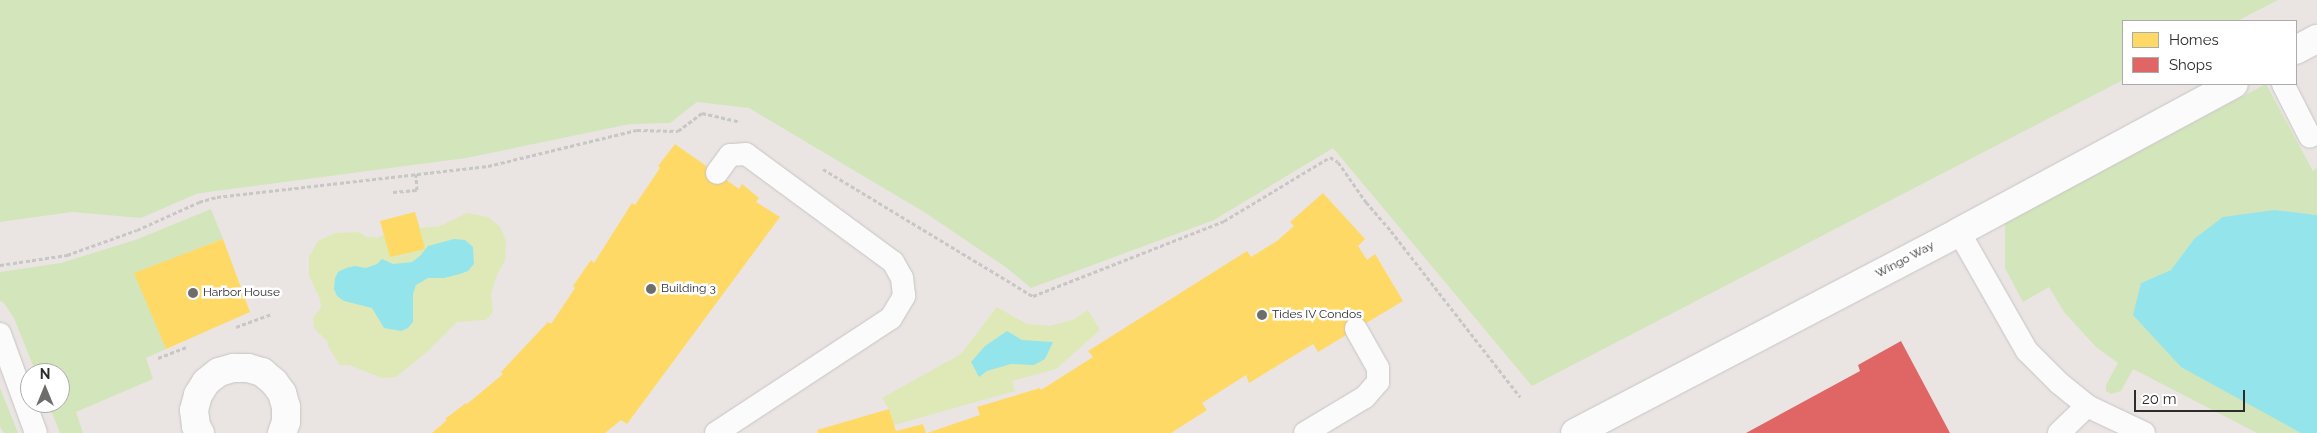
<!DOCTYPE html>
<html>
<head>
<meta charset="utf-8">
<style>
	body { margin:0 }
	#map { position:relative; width:2317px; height:433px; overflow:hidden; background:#eae5e2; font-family:Raleway,sans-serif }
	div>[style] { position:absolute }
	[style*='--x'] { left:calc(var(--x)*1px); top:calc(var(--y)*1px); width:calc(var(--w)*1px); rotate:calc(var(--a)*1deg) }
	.green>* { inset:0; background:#d3e5ba }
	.pitch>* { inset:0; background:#dfe9b8 }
	.water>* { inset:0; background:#94e4ec }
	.homes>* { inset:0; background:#ffd966 }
	.shops>* { inset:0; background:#e06666 }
	.path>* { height:3px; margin-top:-1.5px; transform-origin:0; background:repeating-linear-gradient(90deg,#c7c7c6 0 4px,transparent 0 6.5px) }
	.roads { filter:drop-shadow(0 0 1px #c6c4c4) drop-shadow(0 0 1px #c6c4c4) }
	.lane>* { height:22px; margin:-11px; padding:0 11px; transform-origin:11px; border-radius:11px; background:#fcfbfb }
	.street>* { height:28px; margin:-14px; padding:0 14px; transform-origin:14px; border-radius:14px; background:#fcfbfb }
	.secondary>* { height:28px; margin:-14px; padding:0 14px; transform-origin:14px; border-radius:14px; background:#fcfbfb }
	.dots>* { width:14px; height:14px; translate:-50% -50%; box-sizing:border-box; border:2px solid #fff; border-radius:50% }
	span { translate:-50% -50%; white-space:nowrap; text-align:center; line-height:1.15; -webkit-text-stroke:5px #fff; paint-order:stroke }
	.street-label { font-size:12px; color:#2c2c2c }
	.poi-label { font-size:12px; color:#2c2c2c }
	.left { translate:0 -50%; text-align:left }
	.legend { position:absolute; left:2122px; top:20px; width:175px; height:65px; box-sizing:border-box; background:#fff; border:1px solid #ababab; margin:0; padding:6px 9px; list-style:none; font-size:15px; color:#2c2c2c }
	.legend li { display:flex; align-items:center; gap:10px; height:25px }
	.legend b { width:25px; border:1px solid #ababab }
	.north { position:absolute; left:20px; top:363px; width:50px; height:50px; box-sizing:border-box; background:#fff; border:1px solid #ababab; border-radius:50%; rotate:0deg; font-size:14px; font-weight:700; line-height:20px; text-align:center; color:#2c2c2c }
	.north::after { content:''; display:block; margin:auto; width:18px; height:22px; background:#6e6d6c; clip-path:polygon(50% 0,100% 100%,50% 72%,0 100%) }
	.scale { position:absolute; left:2134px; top:390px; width:111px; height:22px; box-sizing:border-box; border:2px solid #2c2c2c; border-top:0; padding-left:6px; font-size:15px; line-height:18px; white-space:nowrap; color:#2c2c2c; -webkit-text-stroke:4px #fff; paint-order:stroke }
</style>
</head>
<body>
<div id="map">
	<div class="green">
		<div style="clip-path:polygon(0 0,2278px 0,2237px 21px,2123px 21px,2123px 80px,1532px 386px,1333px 148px,1214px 220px,1031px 288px,1007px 268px,924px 212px,749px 108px,697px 102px,670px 123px,630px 124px,466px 158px,208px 192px,196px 194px,141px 218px,72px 212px,0 222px)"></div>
		<div style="clip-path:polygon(2266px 84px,2313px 171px,2317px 168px,2317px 215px,2275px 210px,2194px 239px,2171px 270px,2141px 283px,2301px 433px,2257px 433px,2133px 369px,2121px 391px,2111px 394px,2106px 391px,2106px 385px,2118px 363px,2096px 347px,2064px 312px,2049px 287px,2023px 302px,2005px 268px,2005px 223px)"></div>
		<div style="clip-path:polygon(211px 209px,223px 239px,135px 273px,166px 349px,146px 358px,153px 379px,76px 412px,83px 433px,60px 433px,48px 403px,60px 403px,60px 373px,36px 373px,14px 318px,3px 302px,0 301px,0 272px,61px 263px,138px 239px)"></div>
		<div style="clip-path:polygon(0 388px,18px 433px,4px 433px,0 427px)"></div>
	</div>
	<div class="pitch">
		<div style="clip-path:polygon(415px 212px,420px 228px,440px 226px,467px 213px,488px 217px,500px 227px,506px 241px,505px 260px,497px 275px,491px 294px,493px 312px,486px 320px,457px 322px,428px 351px,396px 377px,382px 378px,349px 365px,340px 365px,329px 348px,327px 341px,314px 328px,313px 318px,321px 308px,320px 299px,309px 276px,309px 257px,318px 241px,335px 233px,358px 232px,367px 237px,377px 238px,384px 234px,380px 221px)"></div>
		<div style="clip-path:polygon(997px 307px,1027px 324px,1050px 326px,1075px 319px,1088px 310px,1100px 330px,1056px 369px,1012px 381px,1015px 391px,894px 425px,889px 409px,882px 398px,961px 354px)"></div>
	</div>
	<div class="water">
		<div style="clip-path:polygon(2275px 210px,2317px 215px,2317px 433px,2301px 433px,2181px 367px,2133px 315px,2141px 283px,2171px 270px,2194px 239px,2223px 217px)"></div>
		<div style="clip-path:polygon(454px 239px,465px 240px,473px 247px,474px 264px,468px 271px,460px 274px,444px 278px,428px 278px,416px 285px,413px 294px,413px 322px,408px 328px,401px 331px,384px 328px,372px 308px,344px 301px,337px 296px,334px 289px,335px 278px,338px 272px,346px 268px,355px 266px,366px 268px,377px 264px,382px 259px,393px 264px,412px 262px,420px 256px,428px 246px)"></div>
		<div style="clip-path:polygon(1007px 331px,1022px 340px,1053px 342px,1045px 359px,1034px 365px,1011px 364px,987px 371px,979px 377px,971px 362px,985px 346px)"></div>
	</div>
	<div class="homes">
		<div style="clip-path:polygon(675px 144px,739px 189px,742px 184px,759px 198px,756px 202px,780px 217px,627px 424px,621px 420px,605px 433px,432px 433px,447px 420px,445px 419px,466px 403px,467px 404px,503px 374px,501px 372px,548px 322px,551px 324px,575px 288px,573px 286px,591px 260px,594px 263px,632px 203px,635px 205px,660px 168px,658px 166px)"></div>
		<div style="clip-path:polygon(1323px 193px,1365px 239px,1358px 246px,1367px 260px,1375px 254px,1403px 301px,1318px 352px,1313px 344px,1249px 383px,1246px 375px,1202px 403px,1207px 410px,1171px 433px,927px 433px,980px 415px,977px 407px,1040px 388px,1041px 390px,1093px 357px,1088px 351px,1247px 251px,1251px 257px,1277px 241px,1294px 226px,1290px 222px)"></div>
		<div style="clip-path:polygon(415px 212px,425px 249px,390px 257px,380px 221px)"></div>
		<div style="clip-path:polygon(223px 239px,250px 312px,166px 349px,134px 273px)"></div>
		<div style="clip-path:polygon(889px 409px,896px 431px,923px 424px,926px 433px,818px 433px,817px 430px)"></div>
	</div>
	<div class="shops">
		<div style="clip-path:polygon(1901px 341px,1950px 433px,1746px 433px,1860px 371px,1858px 365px)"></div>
	</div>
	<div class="path">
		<div style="--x:823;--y:169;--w:245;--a:31.2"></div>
		<div style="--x:1033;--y:296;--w:205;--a:-21.4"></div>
		<div style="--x:1224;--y:221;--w:124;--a:-31.1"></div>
		<div style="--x:1330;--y:157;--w:9;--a:32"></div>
		<div style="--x:1338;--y:162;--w:49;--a:55"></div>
		<div style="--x:1366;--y:202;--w:38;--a:49"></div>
		<div style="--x:1391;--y:231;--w:210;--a:52.1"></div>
		<div style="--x:393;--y:192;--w:24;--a:-5"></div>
		<div style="--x:417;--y:190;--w:16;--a:-94"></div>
		<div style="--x:0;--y:265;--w:68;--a:-8.5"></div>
		<div style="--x:67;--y:255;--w:74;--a:-19.7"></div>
		<div style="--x:137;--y:230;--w:68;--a:-24.3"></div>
		<div style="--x:199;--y:202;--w:19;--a:-16"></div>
		<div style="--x:217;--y:197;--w:273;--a:-6.5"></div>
		<div style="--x:488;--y:166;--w:153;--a:-13.6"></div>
		<div style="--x:637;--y:130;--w:41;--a:1.4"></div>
		<div style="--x:678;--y:131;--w:30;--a:-37"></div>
		<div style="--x:702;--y:113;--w:39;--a:13"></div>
		<div style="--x:236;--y:327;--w:37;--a:-20"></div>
		<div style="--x:158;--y:358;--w:30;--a:-21"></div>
	</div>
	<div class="roads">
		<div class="lane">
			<div style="--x:2283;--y:84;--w:59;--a:63"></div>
			<div style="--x:1959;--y:232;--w:137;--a:60.3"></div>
			<div style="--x:2027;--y:351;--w:45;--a:45"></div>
			<div style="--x:2059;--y:383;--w:36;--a:39"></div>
			<div style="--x:2087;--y:406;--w:63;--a:25.3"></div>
			<div style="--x:0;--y:334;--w:105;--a:70"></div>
			<div style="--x:716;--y:433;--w:209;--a:-33.3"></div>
			<div style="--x:891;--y:318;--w:26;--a:-59"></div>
			<div style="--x:904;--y:296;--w:18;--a:-96"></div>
			<div style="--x:902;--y:278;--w:18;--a:-119"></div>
			<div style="--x:893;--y:262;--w:182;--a:-143.7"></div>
			<div style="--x:746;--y:154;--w:16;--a:176"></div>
			<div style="--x:730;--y:155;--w:22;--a:126"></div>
			<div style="--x:1305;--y:433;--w:70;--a:-31"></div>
			<div style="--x:1365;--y:397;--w:20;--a:-49"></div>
			<div style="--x:1378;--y:382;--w:14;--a:-90"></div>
			<div style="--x:1378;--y:368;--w:45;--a:-119.4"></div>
			<div style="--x:2059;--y:433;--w:39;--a:-44"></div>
		</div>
		<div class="street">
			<div style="--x:200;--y:433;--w:8;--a:-120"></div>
			<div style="--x:196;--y:426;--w:16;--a:-97"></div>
			<div style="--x:194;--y:410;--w:16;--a:-75"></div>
			<div style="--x:198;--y:395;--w:15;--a:-58"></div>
			<div style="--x:206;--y:382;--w:16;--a:-38"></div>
			<div style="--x:219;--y:372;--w:15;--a:-16"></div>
			<div style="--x:233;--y:368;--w:15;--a:0"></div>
			<div style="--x:248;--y:368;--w:15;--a:16"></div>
			<div style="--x:262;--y:372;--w:16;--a:40"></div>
			<div style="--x:274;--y:382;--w:14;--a:54"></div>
			<div style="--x:282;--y:393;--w:15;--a:74"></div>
			<div style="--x:286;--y:407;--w:15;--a:90"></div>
			<div style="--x:286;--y:422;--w:12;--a:110"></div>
		</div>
		<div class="secondary">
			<div style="--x:2296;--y:50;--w:24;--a:-28"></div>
			<div style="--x:1575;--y:433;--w:433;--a:-27.6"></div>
			<div style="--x:1959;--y:232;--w:312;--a:-28.3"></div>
		</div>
	</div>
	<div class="dots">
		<div style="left:651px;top:289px;background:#6e6d6c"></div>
		<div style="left:193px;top:293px;background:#6e6d6c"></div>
		<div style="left:1262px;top:315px;background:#6e6d6c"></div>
	</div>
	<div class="street-label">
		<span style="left:1905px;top:260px;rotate:-28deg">Wingo Way</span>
	</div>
	<div class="poi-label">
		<span class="left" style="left:661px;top:289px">Building 3</span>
		<span class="left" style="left:203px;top:293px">Harbor House</span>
		<span class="left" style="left:1272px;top:315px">Tides IV Condos</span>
	</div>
	<ul class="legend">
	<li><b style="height:14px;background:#ffd966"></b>Homes</li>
	<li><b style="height:14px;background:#e06666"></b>Shops</li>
	</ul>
	<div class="north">N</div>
	<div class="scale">20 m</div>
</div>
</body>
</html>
